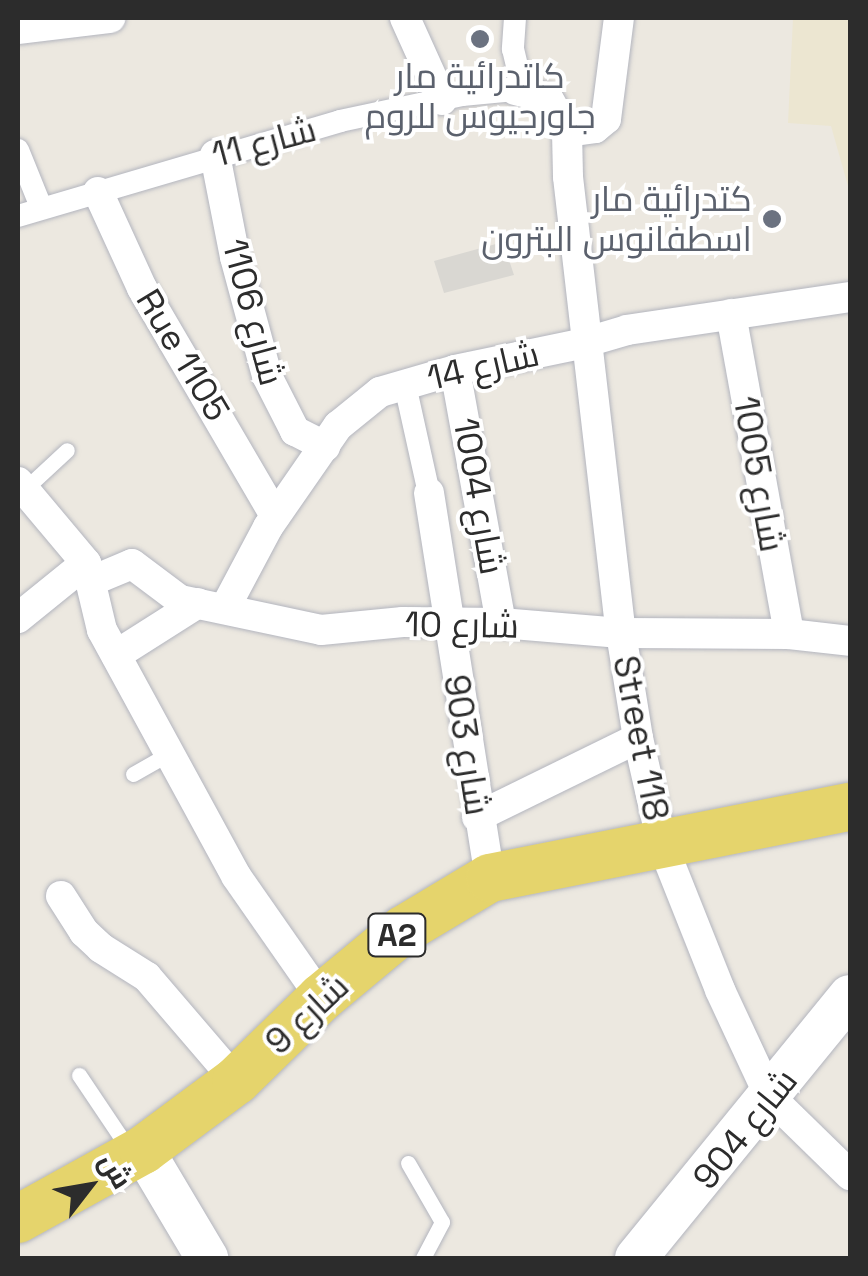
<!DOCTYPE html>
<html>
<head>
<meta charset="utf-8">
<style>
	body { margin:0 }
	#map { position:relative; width:868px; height:1276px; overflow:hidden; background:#ece8e0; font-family:"Space Grotesk",Cairo,sans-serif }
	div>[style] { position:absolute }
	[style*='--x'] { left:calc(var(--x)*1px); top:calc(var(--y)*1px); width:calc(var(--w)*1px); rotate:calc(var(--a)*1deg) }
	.education>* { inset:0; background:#ece6d1 }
	.plaza>* { inset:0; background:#d9d7d2 }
	.roads { filter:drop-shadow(0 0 2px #b3b5be) drop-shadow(0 0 2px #b3b5be) }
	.service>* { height:15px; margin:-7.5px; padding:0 7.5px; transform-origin:7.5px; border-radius:7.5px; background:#fff }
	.pedestrian>* { height:22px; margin:-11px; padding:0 11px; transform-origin:11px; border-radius:11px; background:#fff }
	.minor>* { height:30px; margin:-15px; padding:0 15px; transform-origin:15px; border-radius:15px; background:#fff }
	.secondary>* { height:42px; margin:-21px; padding:0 21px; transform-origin:21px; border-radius:21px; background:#fff }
	.primary>* { height:48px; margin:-24px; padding:0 24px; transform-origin:24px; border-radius:24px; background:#e5d46c }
	.dots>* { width:28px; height:28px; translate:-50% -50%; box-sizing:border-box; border:5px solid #fff; border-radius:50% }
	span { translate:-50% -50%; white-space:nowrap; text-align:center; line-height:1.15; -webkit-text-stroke:8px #fff; paint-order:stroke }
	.shield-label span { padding:2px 8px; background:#fff; border:2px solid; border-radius:8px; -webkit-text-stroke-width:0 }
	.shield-label { font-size:32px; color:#2c2c2c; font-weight:700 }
	.worship-label { font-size:35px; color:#5b616d }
	.right { translate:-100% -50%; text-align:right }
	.street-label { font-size:35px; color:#2c2c2c }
	.frame { position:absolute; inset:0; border:20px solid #2c2c2c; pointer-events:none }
	.north { position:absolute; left:40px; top:1136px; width:100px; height:100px; -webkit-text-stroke:8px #fff; paint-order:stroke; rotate:59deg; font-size:28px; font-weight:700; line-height:40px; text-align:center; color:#2c2c2c }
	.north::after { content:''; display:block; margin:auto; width:35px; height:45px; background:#2c2c2c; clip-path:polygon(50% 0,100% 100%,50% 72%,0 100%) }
</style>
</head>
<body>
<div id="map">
	<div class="education">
		<div style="clip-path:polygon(793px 18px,850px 18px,850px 193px,831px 126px,788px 123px)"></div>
	</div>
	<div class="plaza">
		<div style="clip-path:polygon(503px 242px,514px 275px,444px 293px,434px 261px)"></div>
	</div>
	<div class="roads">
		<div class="service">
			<div style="--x:25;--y:489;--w:57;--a:-42.9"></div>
			<div style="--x:133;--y:774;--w:43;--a:-29.6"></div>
			<div style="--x:79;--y:1075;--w:92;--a:56.1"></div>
			<div style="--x:408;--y:1163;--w:68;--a:60"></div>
			<div style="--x:442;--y:1222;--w:41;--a:117.8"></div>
		</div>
		<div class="pedestrian">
			<div style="--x:515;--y:18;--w:31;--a:94"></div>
			<div style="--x:513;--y:49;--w:43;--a:76.6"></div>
			<div style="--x:18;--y:150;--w:61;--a:68"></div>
			<div style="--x:18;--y:216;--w:336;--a:-16.4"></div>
			<div style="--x:340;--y:121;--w:125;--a:-12"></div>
			<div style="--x:462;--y:95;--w:53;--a:-5.4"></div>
			<div style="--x:405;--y:385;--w:111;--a:77.5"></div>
		</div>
		<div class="minor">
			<div style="--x:405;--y:18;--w:90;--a:65.7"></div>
			<div style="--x:18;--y:29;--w:93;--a:-6.8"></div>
			<div style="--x:515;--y:90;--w:34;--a:14"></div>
			<div style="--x:548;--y:98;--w:39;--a:61"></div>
			<div style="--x:567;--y:132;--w:45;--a:88.7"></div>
			<div style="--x:568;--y:177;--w:459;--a:83.4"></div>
			<div style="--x:621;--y:633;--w:106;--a:80.8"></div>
			<div style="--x:638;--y:738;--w:109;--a:77.2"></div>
			<div style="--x:662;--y:844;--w:157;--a:68.3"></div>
			<div style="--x:720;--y:990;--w:118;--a:65"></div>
			<div style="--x:770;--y:1097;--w:112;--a:44.3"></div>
			<div style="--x:567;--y:132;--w:28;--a:-8"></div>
			<div style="--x:595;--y:128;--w:14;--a:-39"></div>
			<div style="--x:606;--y:119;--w:102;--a:-82.7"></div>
			<div style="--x:215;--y:155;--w:104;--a:78.9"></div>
			<div style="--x:235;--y:257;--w:123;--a:74.9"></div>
			<div style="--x:267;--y:376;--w:62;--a:63"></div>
			<div style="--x:295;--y:431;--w:34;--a:27"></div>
			<div style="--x:98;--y:192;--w:106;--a:65.4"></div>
			<div style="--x:142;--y:288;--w:264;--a:59.7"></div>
			<div style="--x:731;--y:314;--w:325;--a:79.7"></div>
			<div style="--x:455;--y:370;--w:257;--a:79.7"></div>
			<div style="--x:18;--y:482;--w:106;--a:50"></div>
			<div style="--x:86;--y:563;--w:69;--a:76.6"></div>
			<div style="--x:102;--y:630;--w:280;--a:61.4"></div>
			<div style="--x:236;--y:876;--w:149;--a:55.1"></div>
			<div style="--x:429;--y:493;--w:390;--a:81"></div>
			<div style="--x:94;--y:580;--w:41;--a:-22.8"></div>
			<div style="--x:132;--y:564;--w:60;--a:36.9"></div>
			<div style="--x:180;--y:600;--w:144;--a:12"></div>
			<div style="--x:321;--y:630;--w:82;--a:-5.6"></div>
			<div style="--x:403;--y:622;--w:98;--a:0.6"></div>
			<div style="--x:501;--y:623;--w:120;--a:4.8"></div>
			<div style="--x:621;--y:633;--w:168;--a:0.3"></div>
			<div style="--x:789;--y:634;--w:61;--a:6.5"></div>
			<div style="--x:225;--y:608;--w:92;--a:-62"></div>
			<div style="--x:268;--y:527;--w:123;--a:-55.3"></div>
			<div style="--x:338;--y:426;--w:54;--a:-39"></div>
			<div style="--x:380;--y:392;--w:78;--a:-16.3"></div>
			<div style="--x:455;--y:370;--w:128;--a:-11.7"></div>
			<div style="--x:580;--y:344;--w:49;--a:-16.6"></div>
			<div style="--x:627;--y:330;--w:225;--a:-8.4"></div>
			<div style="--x:18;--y:618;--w:87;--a:-39"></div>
			<div style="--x:116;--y:655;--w:97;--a:-32.4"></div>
			<div style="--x:477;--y:817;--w:179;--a:-26.1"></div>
			<div style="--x:61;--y:896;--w:43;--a:57.4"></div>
			<div style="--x:84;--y:932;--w:23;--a:43"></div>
			<div style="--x:101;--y:948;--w:54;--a:32.2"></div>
			<div style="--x:147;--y:977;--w:137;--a:49.4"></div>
		</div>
		<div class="secondary">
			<div style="--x:143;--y:1150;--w:126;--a:59.3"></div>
			<div style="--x:636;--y:1258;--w:338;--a:-50.8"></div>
		</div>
		<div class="primary">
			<div style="--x:18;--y:1219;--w:143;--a:-28.9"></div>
			<div style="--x:143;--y:1150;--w:116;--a:-36.6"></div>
			<div style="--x:236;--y:1081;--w:119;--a:-44.3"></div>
			<div style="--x:321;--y:998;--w:107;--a:-39.7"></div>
			<div style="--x:403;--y:930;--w:101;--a:-30.9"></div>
			<div style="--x:490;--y:878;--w:367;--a:-11.2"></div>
		</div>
	</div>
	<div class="dots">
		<div style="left:480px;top:39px;background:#6b7280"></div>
		<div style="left:772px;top:219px;background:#6b7280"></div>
	</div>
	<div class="shield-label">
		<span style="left:397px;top:935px">A2</span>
	</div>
	<div class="worship-label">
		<span style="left:480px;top:96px">كاتدرائية مار<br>جاورجيوس للروم</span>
		<span class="right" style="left:752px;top:219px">كتدرائية مار<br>اسطفانوس البترون</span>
	</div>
	<div class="street-label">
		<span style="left:264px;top:142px;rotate:-15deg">شارع 11</span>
		<span style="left:253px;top:312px;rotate:75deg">شارع 1106</span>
		<span style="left:183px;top:355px;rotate:59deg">Rue 1105</span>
		<span style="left:483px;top:366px;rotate:-13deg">شارع 14</span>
		<span style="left:759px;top:474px;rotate:80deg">شارع 1005</span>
		<span style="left:479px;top:496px;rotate:80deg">شارع 1004</span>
		<span style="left:462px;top:625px;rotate:1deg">شارع 10</span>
		<span style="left:641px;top:738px;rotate:79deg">Street 118</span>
		<span style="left:467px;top:745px;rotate:81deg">شارع 903</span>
		<span style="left:307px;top:1014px;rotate:-43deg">شارع 9</span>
		<span style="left:745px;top:1129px;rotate:-51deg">شارع 904</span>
	</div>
	<div class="frame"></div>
	<div class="north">ش</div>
</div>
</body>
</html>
